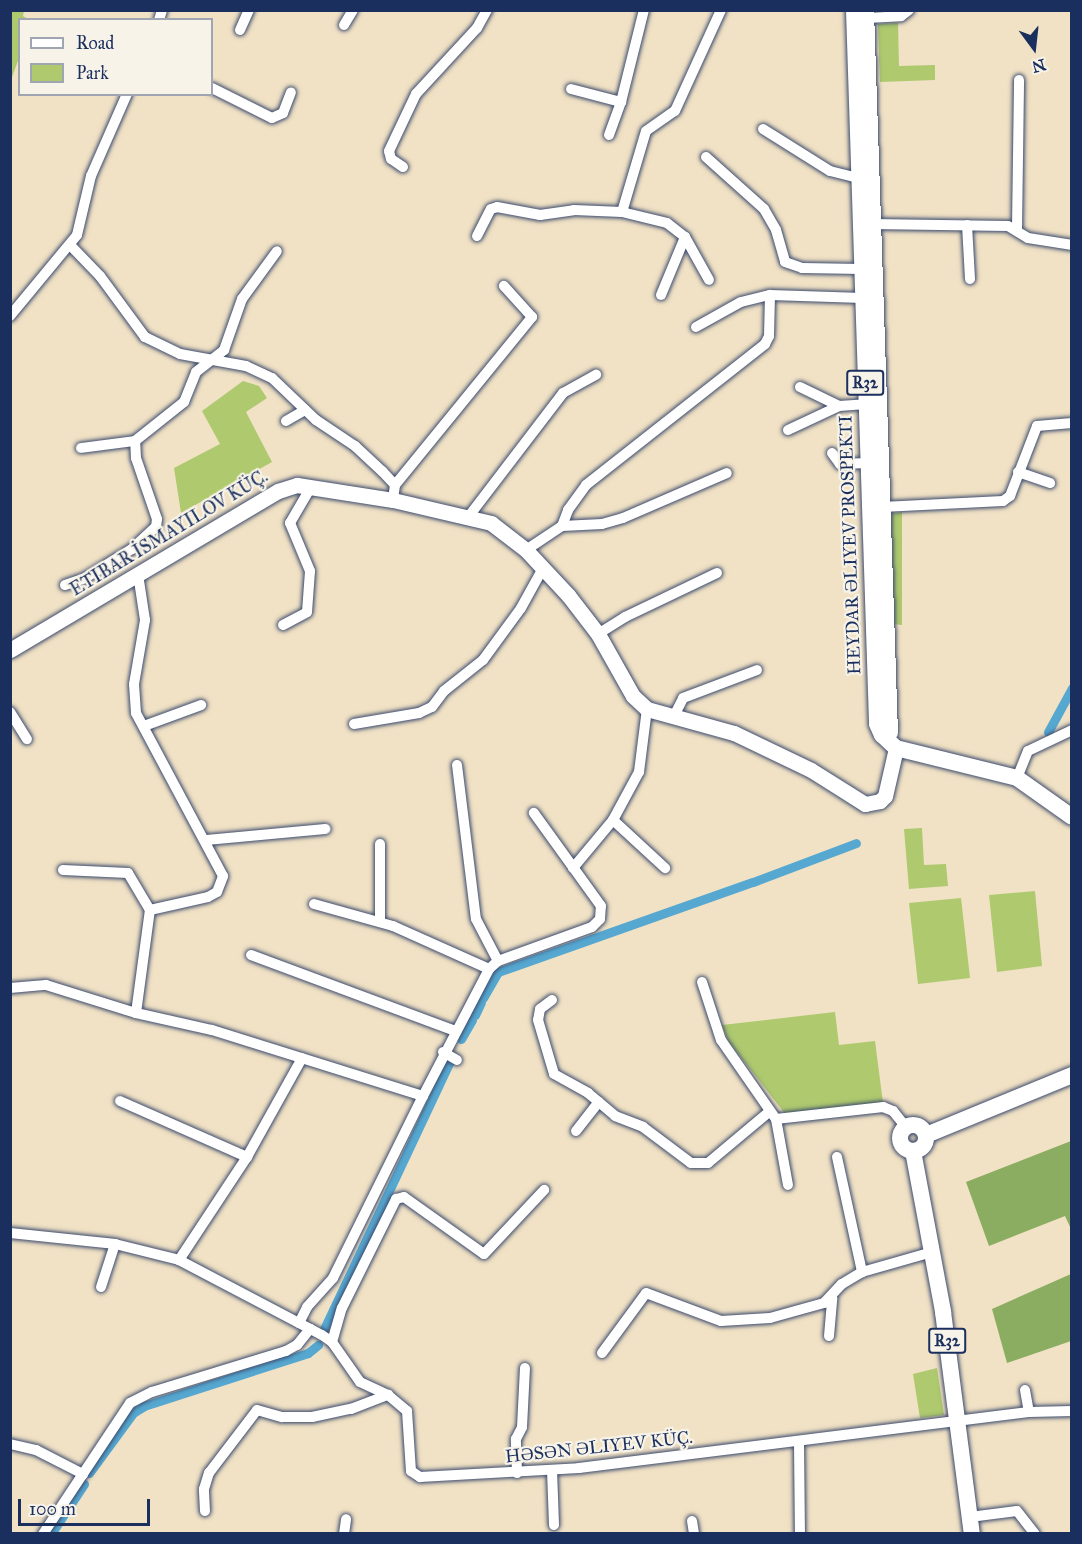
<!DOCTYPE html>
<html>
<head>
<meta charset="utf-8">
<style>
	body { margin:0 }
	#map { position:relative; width:1082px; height:1544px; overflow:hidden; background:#f1e2c5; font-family:"IM FELL Great Primer",serif }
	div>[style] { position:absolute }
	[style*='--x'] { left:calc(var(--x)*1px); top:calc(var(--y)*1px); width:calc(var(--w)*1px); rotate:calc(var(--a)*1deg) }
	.green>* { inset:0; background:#aec96e }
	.forest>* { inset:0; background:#8aad61 }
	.canal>* { height:9px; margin:-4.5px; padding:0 4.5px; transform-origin:4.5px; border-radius:4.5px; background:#56a8d1 }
	.roads { filter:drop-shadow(0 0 2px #3b4a6d) drop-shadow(0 0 2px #3b4a6d) }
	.street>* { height:10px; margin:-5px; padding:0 5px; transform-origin:5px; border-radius:5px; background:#fff }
	.secondary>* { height:15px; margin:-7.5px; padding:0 7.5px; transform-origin:7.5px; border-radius:7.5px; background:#fff }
	.primary>* { height:16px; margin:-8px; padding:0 8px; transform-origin:8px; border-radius:8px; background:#fff }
	.primary>.ring { margin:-8px; padding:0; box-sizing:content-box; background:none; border:16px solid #fff; border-radius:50% }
	span { translate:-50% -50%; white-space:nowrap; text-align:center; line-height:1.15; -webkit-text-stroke:4.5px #f7f3e8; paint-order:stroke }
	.shield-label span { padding:2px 4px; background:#f7f3e8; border:2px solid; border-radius:4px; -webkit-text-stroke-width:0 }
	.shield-label { font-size:16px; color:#1b2f5e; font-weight:700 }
	.street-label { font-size:18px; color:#1b2f5e }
	.frame { position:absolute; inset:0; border:12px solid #1b2f5e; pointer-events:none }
	.legend { position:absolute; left:18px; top:18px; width:195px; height:78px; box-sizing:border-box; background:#f7f3e8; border:2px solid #9fa5b1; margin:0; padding:8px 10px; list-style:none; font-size:18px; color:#1b2f5e }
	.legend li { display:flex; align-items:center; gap:12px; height:30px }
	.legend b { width:30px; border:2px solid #9fa5b1 }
	.north { position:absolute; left:1004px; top:18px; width:60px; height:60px; -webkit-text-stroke:4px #f7f3e8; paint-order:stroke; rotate:165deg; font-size:16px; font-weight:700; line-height:24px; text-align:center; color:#1b2f5e }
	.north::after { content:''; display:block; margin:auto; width:21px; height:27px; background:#1b2f5e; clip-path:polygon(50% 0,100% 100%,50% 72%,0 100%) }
	.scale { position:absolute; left:18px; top:1499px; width:132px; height:27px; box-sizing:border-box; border:3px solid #1b2f5e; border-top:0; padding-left:8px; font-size:18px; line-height:21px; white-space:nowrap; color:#1b2f5e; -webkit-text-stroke:4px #f7f3e8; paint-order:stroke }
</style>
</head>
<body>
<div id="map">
	<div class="green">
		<div style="clip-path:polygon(11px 10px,24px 11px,23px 16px,28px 19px,20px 20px,19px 58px,11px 80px)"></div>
		<div style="clip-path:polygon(898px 23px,899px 66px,935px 65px,935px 80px,880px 82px,878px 24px)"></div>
		<div style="clip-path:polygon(243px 381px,259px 386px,267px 398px,246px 412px,272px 462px,181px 513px,174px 468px,220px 444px,202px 411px)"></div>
		<div style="clip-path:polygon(902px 512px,902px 625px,892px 624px,890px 514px)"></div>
		<div style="clip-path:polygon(922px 828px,924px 865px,946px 864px,948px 886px,909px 889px,904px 829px)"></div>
		<div style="clip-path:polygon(1035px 891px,1042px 966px,997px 972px,989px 895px)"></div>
		<div style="clip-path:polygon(961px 898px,970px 978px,918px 984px,909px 903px)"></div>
		<div style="clip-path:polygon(835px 1012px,839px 1045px,875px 1041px,883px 1103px,786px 1115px,729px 1042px,722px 1025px)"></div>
		<div style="clip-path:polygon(937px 1368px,944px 1415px,920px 1418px,913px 1374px)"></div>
	</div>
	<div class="forest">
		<div style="clip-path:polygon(1071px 1141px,1071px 1229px,1065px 1216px,989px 1246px,966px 1182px)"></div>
		<div style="clip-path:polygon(1071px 1274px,1071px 1341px,1007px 1363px,992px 1309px)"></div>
	</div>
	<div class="canal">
		<div style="--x:1048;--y:732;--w:50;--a:-61.4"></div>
		<div style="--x:753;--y:882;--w:110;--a:-20.7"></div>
		<div style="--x:483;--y:998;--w:30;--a:-60"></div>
		<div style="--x:498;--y:972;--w:269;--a:-19.5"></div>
		<div style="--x:475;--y:1015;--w:14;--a:-65"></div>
		<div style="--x:461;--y:1039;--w:22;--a:-60"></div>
		<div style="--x:324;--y:1329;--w:296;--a:-64.8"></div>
		<div style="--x:89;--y:1473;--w:74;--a:-53.7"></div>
		<div style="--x:133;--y:1413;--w:13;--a:-32"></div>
		<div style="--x:144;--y:1406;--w:172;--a:-17.9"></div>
		<div style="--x:308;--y:1353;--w:13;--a:-39"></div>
		<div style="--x:51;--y:1534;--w:60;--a:-56.6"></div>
	</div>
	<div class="roads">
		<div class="street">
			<div style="--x:867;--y:18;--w:34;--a:-3"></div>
			<div style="--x:901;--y:16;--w:10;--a:-37"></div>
			<div style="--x:159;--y:20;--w:10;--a:-73"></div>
			<div style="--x:344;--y:25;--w:17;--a:-59"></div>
			<div style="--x:240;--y:30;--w:22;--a:-66"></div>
			<div style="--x:212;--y:88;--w:67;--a:26.6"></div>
			<div style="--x:272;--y:118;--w:12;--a:-24"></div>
			<div style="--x:283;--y:113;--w:22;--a:-69"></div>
			<div style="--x:571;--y:89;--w:52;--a:14.6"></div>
			<div style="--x:763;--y:129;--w:79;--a:32.1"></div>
			<div style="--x:830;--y:171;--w:30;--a:14"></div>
			<div style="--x:609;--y:135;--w:35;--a:-70"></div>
			<div style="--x:621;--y:102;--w:95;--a:-76"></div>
			<div style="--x:706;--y:157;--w:78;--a:41.9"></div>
			<div style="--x:764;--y:209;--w:24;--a:60"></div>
			<div style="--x:776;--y:230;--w:33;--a:74"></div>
			<div style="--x:785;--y:262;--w:18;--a:19"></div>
			<div style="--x:802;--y:268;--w:60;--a:1"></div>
			<div style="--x:403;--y:167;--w:14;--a:-146"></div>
			<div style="--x:391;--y:159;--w:8;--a:-104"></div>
			<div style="--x:389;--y:151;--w:63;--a:-64.7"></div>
			<div style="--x:416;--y:94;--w:90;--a:-47.3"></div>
			<div style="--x:477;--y:28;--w:21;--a:-61"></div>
			<div style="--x:622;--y:212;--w:84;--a:-73.5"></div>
			<div style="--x:646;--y:131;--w:35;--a:-35"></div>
			<div style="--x:675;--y:111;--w:111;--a:-65.5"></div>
			<div style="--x:872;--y:224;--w:136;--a:0.8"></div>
			<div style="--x:1008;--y:226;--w:23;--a:31"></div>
			<div style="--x:1028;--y:238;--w:45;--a:9"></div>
			<div style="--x:967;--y:225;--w:54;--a:86.8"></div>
			<div style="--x:1017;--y:228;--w:148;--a:-89.2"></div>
			<div style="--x:477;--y:236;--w:30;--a:-63"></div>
			<div style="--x:491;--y:209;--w:6;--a:-18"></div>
			<div style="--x:497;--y:207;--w:44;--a:10.5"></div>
			<div style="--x:540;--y:215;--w:34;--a:-8"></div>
			<div style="--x:574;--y:210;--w:48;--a:2.4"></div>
			<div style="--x:622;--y:212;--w:46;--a:13.7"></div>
			<div style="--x:667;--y:223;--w:23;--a:38"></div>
			<div style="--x:685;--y:237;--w:49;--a:60.8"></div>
			<div style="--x:71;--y:246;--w:42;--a:46"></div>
			<div style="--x:100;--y:276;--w:76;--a:53.6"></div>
			<div style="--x:145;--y:337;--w:39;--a:26"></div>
			<div style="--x:180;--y:354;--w:67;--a:10.3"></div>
			<div style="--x:246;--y:366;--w:29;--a:25"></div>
			<div style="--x:272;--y:378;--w:61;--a:43.7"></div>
			<div style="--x:316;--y:420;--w:47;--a:33.7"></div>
			<div style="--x:355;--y:446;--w:37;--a:43"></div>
			<div style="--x:382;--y:471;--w:19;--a:47"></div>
			<div style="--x:395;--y:485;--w:15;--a:98"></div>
			<div style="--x:661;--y:295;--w:63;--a:-67.5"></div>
			<div style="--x:10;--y:316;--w:105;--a:-50.4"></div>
			<div style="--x:77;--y:235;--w:61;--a:-76.7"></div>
			<div style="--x:91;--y:176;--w:90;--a:-66.3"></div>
			<div style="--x:696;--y:327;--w:51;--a:-29.1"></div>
			<div style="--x:741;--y:302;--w:30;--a:-14"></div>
			<div style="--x:770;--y:295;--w:93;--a:1.8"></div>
			<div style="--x:800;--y:387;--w:43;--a:26"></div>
			<div style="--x:286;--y:421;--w:22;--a:-30"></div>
			<div style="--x:788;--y:430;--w:56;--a:-25.2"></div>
			<div style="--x:839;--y:406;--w:27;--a:-4"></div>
			<div style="--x:81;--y:448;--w:54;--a:-7.4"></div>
			<div style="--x:832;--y:453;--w:14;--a:54"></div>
			<div style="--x:840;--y:464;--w:28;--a:-2"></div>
			<div style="--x:1018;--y:472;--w:34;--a:19"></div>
			<div style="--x:395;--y:485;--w:217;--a:-50.8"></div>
			<div style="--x:532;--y:317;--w:42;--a:-132.1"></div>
			<div style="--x:882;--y:507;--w:121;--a:-2.8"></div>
			<div style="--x:1003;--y:501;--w:9;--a:-36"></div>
			<div style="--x:1010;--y:496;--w:75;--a:-68.9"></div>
			<div style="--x:1037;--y:426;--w:35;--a:-5"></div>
			<div style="--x:469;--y:516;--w:155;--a:-52.6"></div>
			<div style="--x:563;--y:393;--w:38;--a:-29"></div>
			<div style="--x:562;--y:526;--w:17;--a:-69"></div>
			<div style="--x:568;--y:510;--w:31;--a:-54"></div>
			<div style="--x:586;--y:485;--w:228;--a:-38.2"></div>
			<div style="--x:765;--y:344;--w:9;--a:-63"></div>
			<div style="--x:769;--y:336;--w:41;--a:-88.6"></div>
			<div style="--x:526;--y:550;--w:43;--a:-33.7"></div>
			<div style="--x:562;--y:526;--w:40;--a:-2.9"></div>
			<div style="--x:602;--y:524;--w:22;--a:-16"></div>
			<div style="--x:623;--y:518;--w:113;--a:-23.4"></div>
			<div style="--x:65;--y:585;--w:21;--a:-19"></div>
			<div style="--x:85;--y:578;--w:55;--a:-31.7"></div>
			<div style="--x:132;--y:549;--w:33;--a:-43"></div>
			<div style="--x:156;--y:527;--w:8;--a:-83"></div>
			<div style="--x:157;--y:519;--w:65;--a:-109"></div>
			<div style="--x:136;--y:458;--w:17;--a:-93"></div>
			<div style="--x:135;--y:441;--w:63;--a:-38.5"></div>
			<div style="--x:184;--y:402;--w:32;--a:-68"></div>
			<div style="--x:196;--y:372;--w:36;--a:-38"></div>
			<div style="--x:224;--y:350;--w:54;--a:-70.6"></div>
			<div style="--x:242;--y:299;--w:59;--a:-53.9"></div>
			<div style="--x:283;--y:625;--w:27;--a:-28"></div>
			<div style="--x:307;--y:612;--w:41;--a:-85.8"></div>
			<div style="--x:310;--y:571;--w:52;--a:-112.6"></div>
			<div style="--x:290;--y:523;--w:42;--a:-59.7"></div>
			<div style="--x:598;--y:634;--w:32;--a:-32"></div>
			<div style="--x:625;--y:617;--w:102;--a:-25.6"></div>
			<div style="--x:10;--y:712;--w:32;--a:58"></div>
			<div style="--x:674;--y:716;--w:20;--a:-63"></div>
			<div style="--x:683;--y:698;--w:79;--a:-20.7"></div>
			<div style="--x:354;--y:724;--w:66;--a:-9.6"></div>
			<div style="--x:419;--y:713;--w:14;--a:-25"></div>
			<div style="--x:432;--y:707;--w:20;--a:-53"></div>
			<div style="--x:444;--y:691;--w:50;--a:-38.5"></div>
			<div style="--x:483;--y:660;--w:64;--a:-53.8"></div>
			<div style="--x:521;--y:608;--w:43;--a:-61.1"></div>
			<div style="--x:144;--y:726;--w:61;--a:-20.2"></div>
			<div style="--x:457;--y:765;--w:155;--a:83"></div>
			<div style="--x:476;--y:919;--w:47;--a:62.4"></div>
			<div style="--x:1017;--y:778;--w:29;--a:-68"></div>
			<div style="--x:1028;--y:751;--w:49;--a:-25.5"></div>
			<div style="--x:613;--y:820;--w:71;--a:42.7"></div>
			<div style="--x:206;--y:840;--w:120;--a:-5.3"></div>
			<div style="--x:380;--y:844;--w:78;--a:90"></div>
			<div style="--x:573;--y:868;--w:62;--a:-50.2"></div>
			<div style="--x:613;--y:820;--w:55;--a:-61.6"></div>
			<div style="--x:639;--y:772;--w:64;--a:-82.8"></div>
			<div style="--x:63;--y:870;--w:65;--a:2.6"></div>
			<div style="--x:128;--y:873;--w:43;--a:59.3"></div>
			<div style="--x:314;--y:904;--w:82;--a:15.6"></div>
			<div style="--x:393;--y:926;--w:105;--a:24.1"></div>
			<div style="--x:251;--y:955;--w:218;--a:20.4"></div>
			<div style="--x:702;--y:982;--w:61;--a:71.9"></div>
			<div style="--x:721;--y:1040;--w:96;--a:55.2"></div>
			<div style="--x:776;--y:1119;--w:108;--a:-6.4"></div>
			<div style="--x:883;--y:1107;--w:11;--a:22"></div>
			<div style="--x:893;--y:1111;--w:21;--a:51"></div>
			<div style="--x:10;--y:988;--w:36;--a:-5"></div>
			<div style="--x:46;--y:985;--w:94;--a:17.3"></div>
			<div style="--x:136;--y:1013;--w:78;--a:12.6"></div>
			<div style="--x:212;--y:1030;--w:221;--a:17.4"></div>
			<div style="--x:423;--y:1096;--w:143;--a:-62.5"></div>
			<div style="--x:489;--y:969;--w:12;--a:-42"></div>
			<div style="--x:498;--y:961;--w:100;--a:-19.9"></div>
			<div style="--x:592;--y:927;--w:11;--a:-45"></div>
			<div style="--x:600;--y:919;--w:13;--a:-86"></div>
			<div style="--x:601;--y:906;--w:115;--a:-125.8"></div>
			<div style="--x:552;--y:1000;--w:15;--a:143"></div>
			<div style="--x:540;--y:1009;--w:11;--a:100"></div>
			<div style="--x:538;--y:1020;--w:56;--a:73.5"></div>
			<div style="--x:554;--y:1074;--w:39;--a:29"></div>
			<div style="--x:588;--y:1093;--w:35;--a:40"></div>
			<div style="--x:615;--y:1116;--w:30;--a:21"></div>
			<div style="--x:643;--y:1127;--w:60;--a:36.9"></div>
			<div style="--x:691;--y:1163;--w:17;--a:0"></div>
			<div style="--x:708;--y:1163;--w:80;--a:-39.9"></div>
			<div style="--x:136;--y:1013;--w:104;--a:-82.3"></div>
			<div style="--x:150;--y:910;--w:59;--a:-12.6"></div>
			<div style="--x:208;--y:897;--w:10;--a:-29"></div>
			<div style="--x:217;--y:892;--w:17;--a:-69"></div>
			<div style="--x:223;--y:876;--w:185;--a:-118.1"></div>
			<div style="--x:136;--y:713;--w:29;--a:-94"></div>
			<div style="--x:134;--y:684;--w:65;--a:-80.2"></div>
			<div style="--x:145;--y:620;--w:47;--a:-98.7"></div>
			<div style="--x:443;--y:1052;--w:16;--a:30"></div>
			<div style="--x:120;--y:1101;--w:139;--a:23.8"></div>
			<div style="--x:776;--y:1119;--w:67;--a:79.7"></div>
			<div style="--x:576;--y:1131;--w:37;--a:-52"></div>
			<div style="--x:837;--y:1157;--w:118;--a:77.7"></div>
			<div style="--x:10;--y:1233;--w:106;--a:6"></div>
			<div style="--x:115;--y:1244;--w:66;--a:14"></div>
			<div style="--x:179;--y:1260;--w:161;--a:27.7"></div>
			<div style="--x:322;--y:1335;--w:12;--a:35"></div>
			<div style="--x:332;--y:1342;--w:49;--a:55"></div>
			<div style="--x:360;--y:1382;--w:31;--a:25"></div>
			<div style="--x:388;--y:1395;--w:25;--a:40"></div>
			<div style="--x:407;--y:1411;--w:60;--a:86.2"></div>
			<div style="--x:411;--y:1471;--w:11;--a:34"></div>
			<div style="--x:420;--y:1477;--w:159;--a:-3.2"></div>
			<div style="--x:579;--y:1468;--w:453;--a:-7.1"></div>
			<div style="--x:1029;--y:1412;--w:43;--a:-1.3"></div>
			<div style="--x:179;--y:1260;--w:123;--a:-56.6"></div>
			<div style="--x:247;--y:1157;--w:113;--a:-60.9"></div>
			<div style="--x:101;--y:1287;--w:45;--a:-72"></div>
			<div style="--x:299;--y:1323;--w:18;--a:-63"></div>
			<div style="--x:307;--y:1307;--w:39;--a:-48"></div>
			<div style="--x:333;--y:1278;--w:203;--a:-63.7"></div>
			<div style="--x:829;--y:1336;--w:38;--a:-85"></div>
			<div style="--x:332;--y:1342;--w:35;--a:-74"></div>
			<div style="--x:342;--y:1308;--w:122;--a:-63.6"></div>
			<div style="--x:396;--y:1199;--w:8;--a:-14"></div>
			<div style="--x:404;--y:1197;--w:98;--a:35.5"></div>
			<div style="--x:484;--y:1254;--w:88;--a:-46.8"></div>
			<div style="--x:602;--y:1353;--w:74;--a:-53.7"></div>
			<div style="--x:646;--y:1293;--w:80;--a:20.5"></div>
			<div style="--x:721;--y:1321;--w:49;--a:-3.5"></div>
			<div style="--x:770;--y:1318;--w:56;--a:-15.5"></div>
			<div style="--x:824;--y:1303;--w:26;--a:-47"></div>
			<div style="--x:842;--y:1284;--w:23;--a:-31"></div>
			<div style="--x:862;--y:1272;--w:73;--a:-15.9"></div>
			<div style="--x:1025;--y:1390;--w:22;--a:80"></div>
			<div style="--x:799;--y:1442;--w:92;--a:89.4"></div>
			<div style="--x:10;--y:1444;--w:27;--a:13"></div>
			<div style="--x:36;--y:1450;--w:53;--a:27.1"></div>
			<div style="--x:552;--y:1470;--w:55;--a:87.9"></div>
			<div style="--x:517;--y:1473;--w:34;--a:-92"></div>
			<div style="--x:516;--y:1439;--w:13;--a:-63"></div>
			<div style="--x:522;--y:1427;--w:59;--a:-87.1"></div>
			<div style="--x:205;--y:1511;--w:22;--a:-93"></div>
			<div style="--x:204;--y:1489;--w:17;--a:-73"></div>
			<div style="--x:209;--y:1473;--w:79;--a:-52.7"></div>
			<div style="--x:257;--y:1410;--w:26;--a:16"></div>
			<div style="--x:282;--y:1417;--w:30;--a:0"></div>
			<div style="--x:312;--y:1417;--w:40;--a:-12"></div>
			<div style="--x:351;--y:1409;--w:40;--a:-21"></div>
			<div style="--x:970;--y:1517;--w:47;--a:-7.3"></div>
			<div style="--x:1017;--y:1511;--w:29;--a:52"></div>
			<div style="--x:692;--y:1521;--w:13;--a:81"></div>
			<div style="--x:43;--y:1534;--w:157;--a:-56.4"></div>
			<div style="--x:130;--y:1403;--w:25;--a:-27"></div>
			<div style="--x:152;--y:1392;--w:140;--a:-17"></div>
			<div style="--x:286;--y:1351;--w:13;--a:-29"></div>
			<div style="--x:297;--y:1345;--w:21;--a:-51"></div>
			<div style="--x:344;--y:1534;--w:15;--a:-82"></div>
		</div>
		<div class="secondary">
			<div style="--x:10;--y:650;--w:312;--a:-30.7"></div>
			<div style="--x:278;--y:491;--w:20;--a:-18"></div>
			<div style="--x:297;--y:485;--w:97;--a:8.9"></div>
			<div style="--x:393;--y:500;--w:101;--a:13.2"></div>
			<div style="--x:491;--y:523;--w:44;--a:37.6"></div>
			<div style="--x:526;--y:550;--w:62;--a:47"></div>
			<div style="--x:568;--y:595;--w:49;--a:52.4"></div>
			<div style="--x:598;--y:634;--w:71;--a:60.6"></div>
			<div style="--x:633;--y:696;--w:19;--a:43"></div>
			<div style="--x:647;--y:709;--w:90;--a:15.4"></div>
			<div style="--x:734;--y:733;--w:85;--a:25.7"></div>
			<div style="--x:811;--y:770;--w:64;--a:32.2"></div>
			<div style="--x:865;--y:804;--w:15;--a:-11"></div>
			<div style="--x:880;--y:801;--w:7;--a:-45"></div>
			<div style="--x:885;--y:796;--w:49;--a:-77.1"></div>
		</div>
		<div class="primary">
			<div style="--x:854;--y:10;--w:714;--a:88.15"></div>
			<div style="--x:877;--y:724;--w:12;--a:66"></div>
			<div style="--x:882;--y:735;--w:19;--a:43"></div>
			<div style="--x:896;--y:748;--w:125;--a:13.9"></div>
			<div style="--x:1017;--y:778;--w:67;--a:35.3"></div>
			<div style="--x:866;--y:10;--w:723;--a:88.1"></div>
			<div class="ring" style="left:900px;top:1125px;width:10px;height:10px"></div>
			<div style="--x:926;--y:1135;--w:158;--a:-22.3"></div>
			<div style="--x:913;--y:1151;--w:164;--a:79.4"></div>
			<div style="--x:943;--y:1312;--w:224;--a:82.6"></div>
		</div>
	</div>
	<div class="shield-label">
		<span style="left:865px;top:383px">R32</span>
		<span style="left:947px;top:1341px">R32</span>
	</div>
	<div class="street-label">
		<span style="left:169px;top:533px;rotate:-31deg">ETIBAR İSMAYILOV KÜÇ.</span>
		<span style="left:850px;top:545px;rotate:-92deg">HEYDAR ƏLIYEV PROSPEKTI</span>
		<span style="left:599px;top:1447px;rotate:-6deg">HƏSƏN ƏLIYEV KÜÇ.</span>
	</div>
	<div class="frame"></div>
	<ul class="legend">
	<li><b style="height:8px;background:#fff"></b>Road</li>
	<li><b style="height:16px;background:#aec96e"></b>Park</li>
	</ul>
	<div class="north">N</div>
	<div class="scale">100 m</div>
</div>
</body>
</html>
